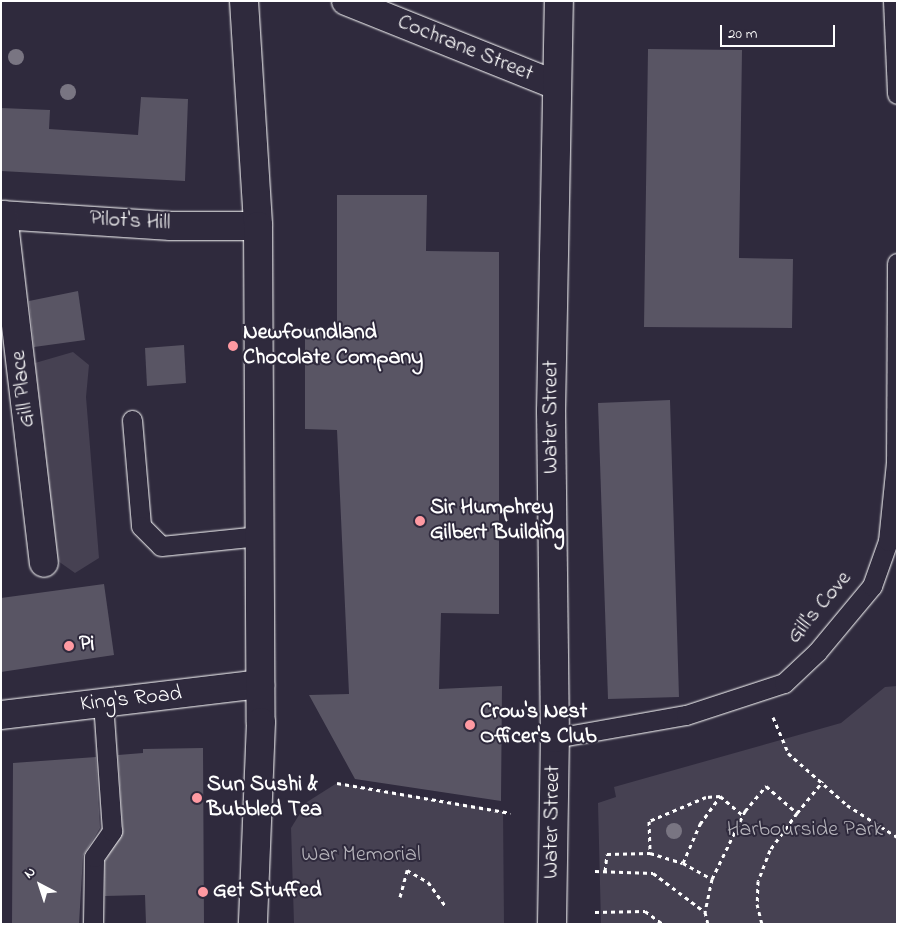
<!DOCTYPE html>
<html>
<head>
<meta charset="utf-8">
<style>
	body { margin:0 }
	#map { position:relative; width:898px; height:925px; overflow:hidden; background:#2f2a3d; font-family:"Indie Flower",sans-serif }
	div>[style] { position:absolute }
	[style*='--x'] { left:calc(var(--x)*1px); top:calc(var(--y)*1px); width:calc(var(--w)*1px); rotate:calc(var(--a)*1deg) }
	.green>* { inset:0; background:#464152 }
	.building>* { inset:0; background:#595564 }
	.path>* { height:3px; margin-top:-1.5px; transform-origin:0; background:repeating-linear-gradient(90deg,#fff 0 4px,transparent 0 8px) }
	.roads { filter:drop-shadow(0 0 1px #fff) drop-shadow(0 0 1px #fff) }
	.lane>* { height:19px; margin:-9.5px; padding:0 9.5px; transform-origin:9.5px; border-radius:9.5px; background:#2f2a3d }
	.street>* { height:28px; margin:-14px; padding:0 14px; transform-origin:14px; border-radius:14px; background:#2f2a3d }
	.secondary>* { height:28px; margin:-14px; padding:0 14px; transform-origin:14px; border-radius:14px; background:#2f2a3d }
	.trees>* { width:16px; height:16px; margin:-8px; border-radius:50%; background:#797582 }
	.dots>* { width:14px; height:14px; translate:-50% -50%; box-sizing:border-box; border:2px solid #2f2a3d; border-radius:50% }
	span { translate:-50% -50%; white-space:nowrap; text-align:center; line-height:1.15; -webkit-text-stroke:4px #2f2a3d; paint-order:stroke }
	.street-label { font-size:22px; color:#fff }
	.poi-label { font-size:22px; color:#fff; font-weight:700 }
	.left { translate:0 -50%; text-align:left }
	.park-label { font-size:22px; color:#b5b3ba }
	.frame { position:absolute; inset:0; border:2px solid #fff; pointer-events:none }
	.north { position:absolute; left:15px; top:860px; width:50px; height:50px; -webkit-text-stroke:4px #2f2a3d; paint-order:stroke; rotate:320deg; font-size:14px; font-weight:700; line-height:20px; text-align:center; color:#fff }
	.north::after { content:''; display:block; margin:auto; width:18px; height:22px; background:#fff; clip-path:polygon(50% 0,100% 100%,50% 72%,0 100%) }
	.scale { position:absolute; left:720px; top:25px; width:115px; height:22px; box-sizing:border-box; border:2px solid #fff; border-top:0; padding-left:6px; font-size:15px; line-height:18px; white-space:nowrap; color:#fff; -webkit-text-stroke:4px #2f2a3d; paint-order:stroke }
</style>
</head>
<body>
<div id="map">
	<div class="green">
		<div style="clip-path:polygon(73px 352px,89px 365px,86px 397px,99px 558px,75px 573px,58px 561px,35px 363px)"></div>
		<div style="clip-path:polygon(897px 686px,897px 924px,601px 924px,598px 803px,616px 797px,614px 787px,841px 723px,885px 687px)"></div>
		<div style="clip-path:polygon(337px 783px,503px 811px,504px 924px,294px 924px,291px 828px,307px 802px)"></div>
	</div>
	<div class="building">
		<div style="clip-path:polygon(648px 49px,742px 50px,739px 258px,793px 259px,792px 328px,644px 327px)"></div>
		<div style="clip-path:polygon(141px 97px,188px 99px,185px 181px,1px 171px,1px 108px,50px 110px,49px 129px,138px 135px)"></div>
		<div style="clip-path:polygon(337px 195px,427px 195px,426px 251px,499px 252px,499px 614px,441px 613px,439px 689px,502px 686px,501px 801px,355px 779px,309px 695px,349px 694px,337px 430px,305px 429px,305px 329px,337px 328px)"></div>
		<div style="clip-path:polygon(78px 291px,85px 340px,34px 347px,29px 301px)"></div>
		<div style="clip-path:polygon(184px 345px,186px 383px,147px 386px,145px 348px)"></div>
		<div style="clip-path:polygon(670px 400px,679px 697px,608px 699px,598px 403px)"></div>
		<div style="clip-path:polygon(104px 584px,114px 655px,1px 672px,1px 598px)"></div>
		<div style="clip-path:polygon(203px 748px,204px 924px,146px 924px,145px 895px,105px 896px,105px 861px,123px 830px,118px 755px,143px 753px,143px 749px)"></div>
		<div style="clip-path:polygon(96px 757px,100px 828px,83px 856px,79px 924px,12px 924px,13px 763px)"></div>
	</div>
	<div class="path">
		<div style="--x:773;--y:717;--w:39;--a:67"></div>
		<div style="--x:788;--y:753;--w:79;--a:41.4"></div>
		<div style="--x:847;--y:805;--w:59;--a:32.6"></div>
		<div style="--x:337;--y:783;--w:176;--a:9.8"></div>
		<div style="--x:720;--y:796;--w:30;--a:40"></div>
		<div style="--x:797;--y:813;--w:41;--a:-50.9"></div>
		<div style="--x:683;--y:863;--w:33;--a:29"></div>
		<div style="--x:712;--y:879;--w:34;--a:102"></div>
		<div style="--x:705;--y:912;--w:12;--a:76"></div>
		<div style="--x:595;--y:871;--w:58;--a:2"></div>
		<div style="--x:653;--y:873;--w:65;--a:36.9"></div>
		<div style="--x:605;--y:871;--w:17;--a:-83"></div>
		<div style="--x:607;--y:854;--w:43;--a:-1.3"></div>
		<div style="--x:650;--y:853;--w:34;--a:17"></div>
		<div style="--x:683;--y:863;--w:43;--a:-66.4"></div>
		<div style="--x:700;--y:824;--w:34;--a:-54"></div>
		<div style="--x:720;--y:796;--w:14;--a:176"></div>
		<div style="--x:706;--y:797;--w:62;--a:157.2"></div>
		<div style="--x:649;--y:821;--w:32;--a:88"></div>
		<div style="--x:712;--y:879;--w:76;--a:-64.1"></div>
		<div style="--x:745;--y:811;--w:33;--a:-50"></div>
		<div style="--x:766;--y:786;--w:41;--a:41.1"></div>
		<div style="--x:797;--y:813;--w:46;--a:126.1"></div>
		<div style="--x:770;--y:850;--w:33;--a:111"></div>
		<div style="--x:758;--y:881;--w:23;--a:92"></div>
		<div style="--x:757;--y:904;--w:21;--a:76"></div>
		<div style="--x:400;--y:897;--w:28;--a:-75"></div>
		<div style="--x:407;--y:870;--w:24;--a:30"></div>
		<div style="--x:428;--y:882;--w:31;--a:54"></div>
		<div style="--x:595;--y:912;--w:50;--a:-1.1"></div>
		<div style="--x:645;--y:911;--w:22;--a:36"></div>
	</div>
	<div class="roads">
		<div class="lane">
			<div style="--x:893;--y:1;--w:93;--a:87.5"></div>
			<div style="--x:132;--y:420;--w:106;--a:85.1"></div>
			<div style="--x:141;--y:526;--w:28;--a:45"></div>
			<div style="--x:161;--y:546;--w:99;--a:-5.8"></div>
			<div style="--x:555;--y:738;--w:133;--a:-10"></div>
			<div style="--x:686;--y:715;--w:103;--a:-18.1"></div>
			<div style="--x:784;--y:683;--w:45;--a:-43.2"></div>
			<div style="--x:817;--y:652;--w:86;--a:-50.2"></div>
			<div style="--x:872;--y:586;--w:48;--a:-70.4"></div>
			<div style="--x:888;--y:541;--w:79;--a:-84.2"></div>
			<div style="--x:896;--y:462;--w:199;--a:-89.7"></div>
			<div style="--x:93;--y:924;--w:67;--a:-89.1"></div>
			<div style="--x:94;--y:857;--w:32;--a:-55"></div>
			<div style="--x:112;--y:831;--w:129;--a:-94"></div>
		</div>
		<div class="street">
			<div style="--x:1;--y:215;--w:170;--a:3.7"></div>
			<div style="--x:171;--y:226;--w:87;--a:0"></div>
			<div style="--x:3;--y:215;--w:350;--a:83.3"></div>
			<div style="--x:1;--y:715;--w:261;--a:-6.8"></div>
		</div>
		<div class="secondary">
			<div style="--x:244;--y:1;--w:225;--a:86.4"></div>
			<div style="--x:258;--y:226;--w:496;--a:89.7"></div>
			<div style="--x:261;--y:722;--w:202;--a:92.3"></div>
			<div style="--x:346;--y:1;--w:226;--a:21.8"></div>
			<div style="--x:552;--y:924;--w:186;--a:-89.1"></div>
			<div style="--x:555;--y:738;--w:327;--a:-90.7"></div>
			<div style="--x:551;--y:411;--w:410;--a:-88.9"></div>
		</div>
	</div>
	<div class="trees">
		<div style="left:16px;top:57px"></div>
		<div style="left:68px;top:92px"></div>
		<div style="left:674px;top:831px"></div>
	</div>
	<div class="dots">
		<div style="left:233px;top:346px;background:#ff9aa2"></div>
		<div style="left:420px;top:521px;background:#ff9aa2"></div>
		<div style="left:69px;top:646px;background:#ff9aa2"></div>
		<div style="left:470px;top:725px;background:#ff9aa2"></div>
		<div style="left:197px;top:798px;background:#ff9aa2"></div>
		<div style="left:203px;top:892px;background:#ff9aa2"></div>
	</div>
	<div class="street-label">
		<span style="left:465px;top:49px;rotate:22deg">Cochrane Street</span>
		<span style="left:130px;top:222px;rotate:3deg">Pilot's Hill</span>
		<span style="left:24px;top:389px;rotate:-97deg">Gill Place</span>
		<span style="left:552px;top:417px;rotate:-90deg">Water Street</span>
		<span style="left:820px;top:608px;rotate:-50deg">Gill's Cove</span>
		<span style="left:131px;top:700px;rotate:-6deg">King's Road</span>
		<span style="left:553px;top:822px;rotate:-89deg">Water Street</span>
	</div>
	<div class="poi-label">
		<span class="left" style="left:243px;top:346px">Newfoundland<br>Chocolate Company</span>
		<span class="left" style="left:430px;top:521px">Sir Humphrey<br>Gilbert Building</span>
		<span class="left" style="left:79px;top:646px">Pi</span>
		<span class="left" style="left:480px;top:725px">Crow's Nest<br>Officer's Club</span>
		<span class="left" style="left:207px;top:798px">Sun Sushi &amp;<br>Bubbled Tea</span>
		<span class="left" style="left:213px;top:892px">Get Stuffed</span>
	</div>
	<div class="park-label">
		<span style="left:805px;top:831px">Harbourside Park</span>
		<span style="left:361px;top:856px">War Memorial</span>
	</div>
	<div class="frame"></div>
	<div class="north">N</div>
	<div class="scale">20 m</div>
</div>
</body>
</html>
